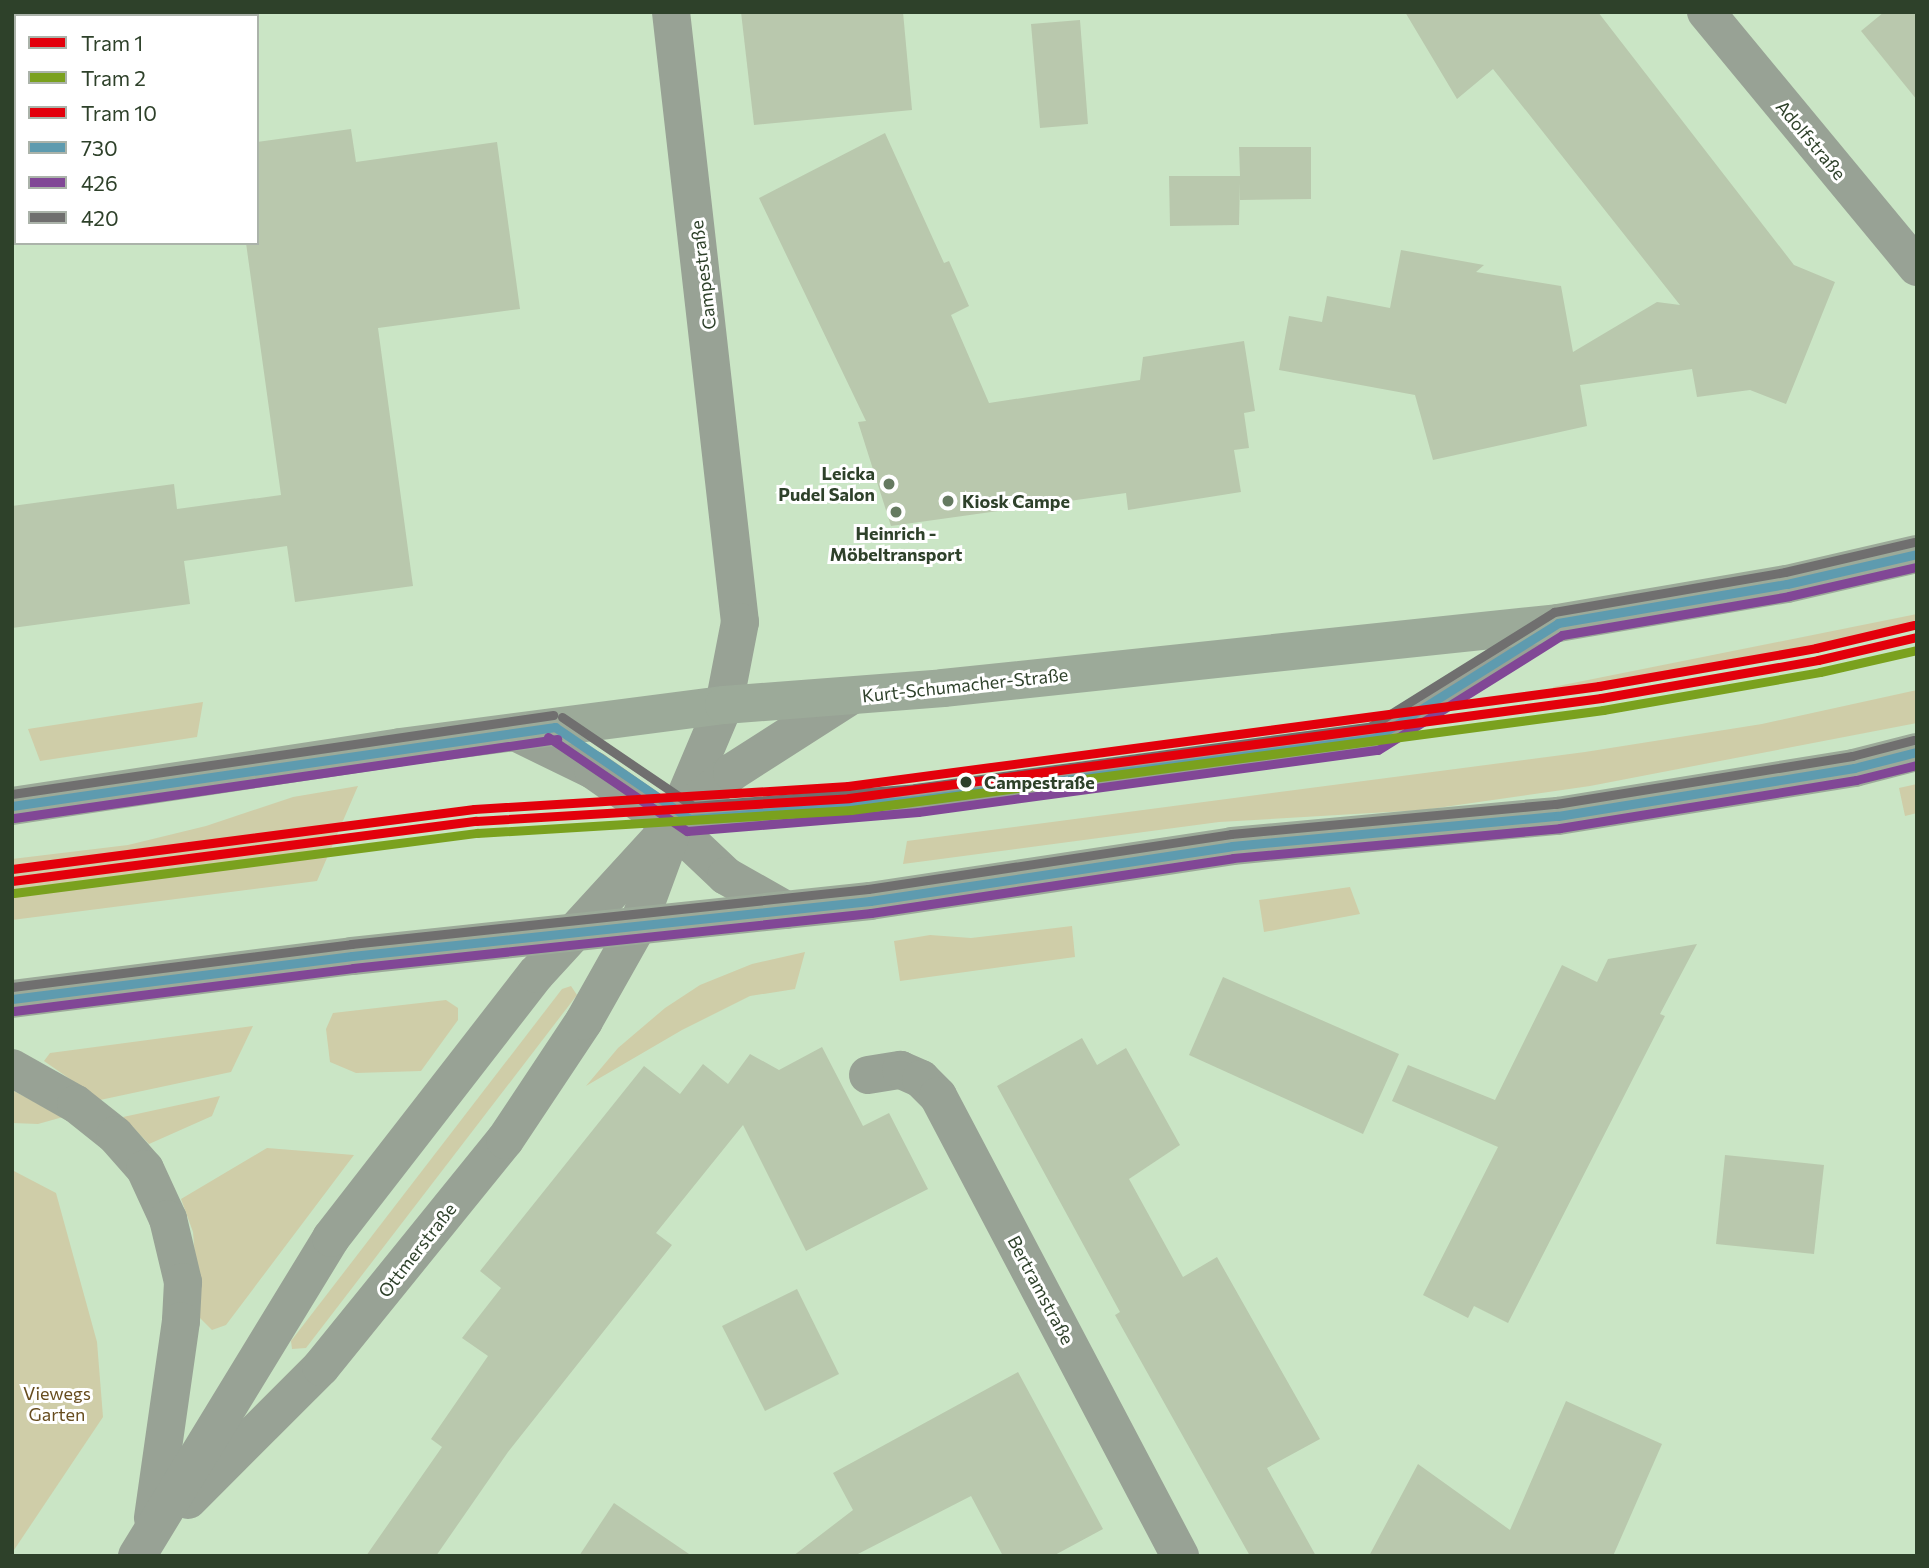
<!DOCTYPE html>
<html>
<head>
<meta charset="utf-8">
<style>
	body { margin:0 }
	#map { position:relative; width:1929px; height:1568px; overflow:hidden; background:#cae5c5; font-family:Commissioner,sans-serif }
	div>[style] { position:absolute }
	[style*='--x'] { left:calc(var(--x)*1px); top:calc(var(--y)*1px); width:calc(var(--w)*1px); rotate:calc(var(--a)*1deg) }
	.green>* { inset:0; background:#cfcda8 }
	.building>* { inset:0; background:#b9c8ad }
	.service>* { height:26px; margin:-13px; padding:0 13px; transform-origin:13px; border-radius:13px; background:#98a295 }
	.minor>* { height:38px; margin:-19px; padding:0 19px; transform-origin:19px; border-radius:19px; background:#98a295 }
	.tertiary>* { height:38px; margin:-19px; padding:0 19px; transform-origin:19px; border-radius:19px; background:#98a295 }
	.secondary>* { height:38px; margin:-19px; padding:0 19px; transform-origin:19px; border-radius:19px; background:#9caa99 }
	.bus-1>* { height:9px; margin:-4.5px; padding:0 4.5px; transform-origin:4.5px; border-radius:4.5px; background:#5e9baf }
	.bus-2>* { height:9px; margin:-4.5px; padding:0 4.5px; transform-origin:4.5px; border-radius:4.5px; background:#814796 }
	.bus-3>* { height:9px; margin:-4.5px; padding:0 4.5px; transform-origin:4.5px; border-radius:4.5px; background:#706f6f }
	.tram-1>* { height:9px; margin:-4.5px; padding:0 4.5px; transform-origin:4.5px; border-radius:4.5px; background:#e3000b }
	.tram-2>* { height:9px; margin:-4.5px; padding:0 4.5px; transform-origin:4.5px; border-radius:4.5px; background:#7aa11e }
	.tram-3>* { height:9px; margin:-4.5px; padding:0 4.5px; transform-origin:4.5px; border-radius:4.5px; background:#e3000b }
	.dots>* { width:19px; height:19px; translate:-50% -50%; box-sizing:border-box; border:4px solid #fff; border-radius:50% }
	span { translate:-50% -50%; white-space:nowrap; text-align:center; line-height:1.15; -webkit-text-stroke:6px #fff; paint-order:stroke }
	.street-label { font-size:18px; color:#2e412a }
	.poi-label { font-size:18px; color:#2e412a; font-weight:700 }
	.right { translate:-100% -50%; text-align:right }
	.left { translate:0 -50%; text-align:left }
	.stop-label { font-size:18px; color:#2e412a; font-weight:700 }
	.park-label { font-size:18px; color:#674d1f }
	.frame { position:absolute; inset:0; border:14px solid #2e412a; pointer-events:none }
	.legend { position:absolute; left:14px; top:14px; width:245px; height:231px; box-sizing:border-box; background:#fff; border:2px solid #abb3aa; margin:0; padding:9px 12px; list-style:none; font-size:21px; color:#2e412a }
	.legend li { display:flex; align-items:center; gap:14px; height:35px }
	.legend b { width:35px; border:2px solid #abb3aa }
</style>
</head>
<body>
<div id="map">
	<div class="green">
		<div style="clip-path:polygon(1917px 614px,1917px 627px,1741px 666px,1556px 695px,1553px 687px)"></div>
		<div style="clip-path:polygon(1917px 690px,1917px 723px,1590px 786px,1423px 810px,1219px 822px,903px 864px,907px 841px,1585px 752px,1762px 724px)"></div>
		<div style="clip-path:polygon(203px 702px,197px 737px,40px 761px,28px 729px)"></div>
		<div style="clip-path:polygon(1917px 784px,1917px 813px,1905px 816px,1899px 788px)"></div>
		<div style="clip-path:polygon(358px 786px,317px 881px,12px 920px,12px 859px,128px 845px,206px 826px,293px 797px)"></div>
		<div style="clip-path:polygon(1350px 887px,1360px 914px,1264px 932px,1259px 900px)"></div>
		<div style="clip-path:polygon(1072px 926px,1075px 957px,900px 981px,894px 941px,930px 935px,971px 938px)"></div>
		<div style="clip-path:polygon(805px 952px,795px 989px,750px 996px,682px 1030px,586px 1086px,618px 1048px,665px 1008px,700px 985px,752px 964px)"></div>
		<div style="clip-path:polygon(571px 986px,577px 995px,306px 1348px,292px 1349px,291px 1341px,562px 989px)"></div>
		<div style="clip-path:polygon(446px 1000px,458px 1008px,458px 1020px,421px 1071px,356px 1073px,330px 1062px,326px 1029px,333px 1013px)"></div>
		<div style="clip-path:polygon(253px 1026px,231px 1072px,100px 1100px,44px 1061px,50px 1053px)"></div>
		<div style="clip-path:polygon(12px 1090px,63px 1117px,38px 1124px,12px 1123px)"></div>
		<div style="clip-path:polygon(220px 1096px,212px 1116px,149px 1144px,123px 1117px)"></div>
		<div style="clip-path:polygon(267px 1148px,354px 1155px,226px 1325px,212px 1330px,200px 1318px,193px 1232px,181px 1199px)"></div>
		<div style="clip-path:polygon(12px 1170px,56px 1193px,97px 1342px,103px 1417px,12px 1553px)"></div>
	</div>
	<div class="building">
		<div style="clip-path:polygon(741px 12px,903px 12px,912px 110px,754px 125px)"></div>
		<div style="clip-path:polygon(1405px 12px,1598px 12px,1794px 265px,1835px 282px,1786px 404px,1750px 390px,1697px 397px,1692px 369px,1580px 385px,1587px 426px,1433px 460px,1415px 395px,1279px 370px,1289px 316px,1322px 322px,1327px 296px,1390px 308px,1401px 250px,1484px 265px,1476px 272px,1561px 286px,1573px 352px,1657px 302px,1680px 305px,1493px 69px,1457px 99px)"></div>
		<div style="clip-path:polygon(1884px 12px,1917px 12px,1917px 100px,1861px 31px)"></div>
		<div style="clip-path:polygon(1080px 20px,1088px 124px,1040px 128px,1031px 24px)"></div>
		<div style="clip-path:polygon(351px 129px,356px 162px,497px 142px,520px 309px,378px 328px,413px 586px,295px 602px,287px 546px,184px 561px,190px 604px,12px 628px,12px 506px,174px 484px,177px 509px,281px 495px,246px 243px,257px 243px,257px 142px)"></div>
		<div style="clip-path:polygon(885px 133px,944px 263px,949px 261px,969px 306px,951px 315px,989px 403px,1140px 380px,1143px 357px,1244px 341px,1255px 411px,1244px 413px,1249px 448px,1234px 450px,1241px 492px,1128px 510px,1126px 493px,891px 526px,858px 422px,866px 421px,759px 198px)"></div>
		<div style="clip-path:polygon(1239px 147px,1311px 147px,1311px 199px,1240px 200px,1240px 183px,1239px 225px,1170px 226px,1169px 176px,1240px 176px)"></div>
		<div style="clip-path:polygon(1697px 944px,1660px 1014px,1665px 1016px,1508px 1323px,1474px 1306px,1468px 1318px,1423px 1295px,1498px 1147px,1392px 1101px,1408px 1065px,1495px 1100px,1562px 965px,1597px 982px,1608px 959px)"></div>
		<div style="clip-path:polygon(1223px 977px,1399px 1054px,1363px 1134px,1189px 1055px)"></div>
		<div style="clip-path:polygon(1082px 1038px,1097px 1065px,1126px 1048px,1180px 1145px,1129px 1179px,1183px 1277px,1217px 1257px,1320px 1439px,1267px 1468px,1316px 1556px,1250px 1556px,1115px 1315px,1120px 1312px,997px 1086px)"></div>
		<div style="clip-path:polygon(822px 1047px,863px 1126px,889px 1113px,928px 1189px,806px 1251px,743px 1125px,656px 1233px,672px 1245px,508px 1452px,436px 1556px,366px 1556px,442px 1447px,431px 1439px,488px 1356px,462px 1338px,501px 1288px,480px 1271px,644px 1066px,680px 1094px,703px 1064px,728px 1084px,750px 1054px,779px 1070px)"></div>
		<div style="clip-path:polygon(1725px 1155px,1824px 1165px,1814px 1254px,1716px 1244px)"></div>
		<div style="clip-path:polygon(797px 1289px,839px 1374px,765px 1411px,722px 1326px)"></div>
		<div style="clip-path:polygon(1018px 1372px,1103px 1529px,1053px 1556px,1003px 1556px,971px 1496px,854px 1556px,793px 1556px,853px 1510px,833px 1473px)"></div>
		<div style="clip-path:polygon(1566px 1401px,1662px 1444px,1613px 1556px,1369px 1556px,1418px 1464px,1510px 1530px)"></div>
		<div style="clip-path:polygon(614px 1503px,692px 1556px,579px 1556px)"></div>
	</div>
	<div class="service">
		<div style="--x:674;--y:807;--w:20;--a:37"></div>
		<div style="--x:690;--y:819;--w:195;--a:-4.7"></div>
		<div style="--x:884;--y:803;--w:495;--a:-7.5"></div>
		<div style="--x:1375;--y:738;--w:207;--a:-32.2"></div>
	</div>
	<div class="minor">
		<div style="--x:671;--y:12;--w:614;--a:83.55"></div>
		<div style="--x:740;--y:622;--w:85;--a:100.9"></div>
		<div style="--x:724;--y:705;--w:131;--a:112.9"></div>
		<div style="--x:673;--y:826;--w:73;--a:43.3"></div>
		<div style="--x:726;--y:876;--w:69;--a:29.5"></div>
		<div style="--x:1706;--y:12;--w:331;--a:50.4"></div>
		<div style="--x:868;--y:1075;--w:33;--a:-9"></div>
		<div style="--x:901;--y:1070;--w:22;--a:24"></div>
		<div style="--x:921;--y:1079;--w:24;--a:45"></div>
		<div style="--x:938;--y:1096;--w:520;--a:62.25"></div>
	</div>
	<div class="tertiary">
		<div style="--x:517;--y:733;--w:85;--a:26"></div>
		<div style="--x:593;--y:770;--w:98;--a:35"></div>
		<div style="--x:12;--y:1068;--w:73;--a:29.4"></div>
		<div style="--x:76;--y:1104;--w:50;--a:38.5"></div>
		<div style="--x:115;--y:1135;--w:45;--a:48.6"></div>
		<div style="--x:145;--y:1169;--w:55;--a:65.3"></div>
		<div style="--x:168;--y:1219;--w:65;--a:76.6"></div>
		<div style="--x:183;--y:1282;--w:39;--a:93"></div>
		<div style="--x:181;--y:1321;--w:199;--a:98.1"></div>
		<div style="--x:188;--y:1500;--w:188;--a:-45"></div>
		<div style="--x:321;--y:1367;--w:292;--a:-51"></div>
		<div style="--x:505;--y:1140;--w:143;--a:-56.4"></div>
		<div style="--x:584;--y:1021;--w:110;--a:-60.6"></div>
		<div style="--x:638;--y:925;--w:96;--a:-69.9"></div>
		<div style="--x:137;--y:1556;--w:373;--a:-58.6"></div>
		<div style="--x:331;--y:1238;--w:334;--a:-52.2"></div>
		<div style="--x:536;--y:974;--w:226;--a:-47.5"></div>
		<div style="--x:689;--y:807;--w:55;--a:-39.1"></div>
		<div style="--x:732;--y:772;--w:139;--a:-32.7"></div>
	</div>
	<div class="secondary">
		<div style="--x:12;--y:806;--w:392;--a:-8.6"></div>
		<div style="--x:400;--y:747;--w:327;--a:-7.4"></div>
		<div style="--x:724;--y:705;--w:220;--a:-4.4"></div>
		<div style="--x:943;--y:688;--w:618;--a:-6.03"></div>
		<div style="--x:1558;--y:623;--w:232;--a:-9.7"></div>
		<div style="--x:1787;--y:584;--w:133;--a:-13"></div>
		<div style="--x:12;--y:999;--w:343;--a:-7.2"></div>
		<div style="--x:352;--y:956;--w:521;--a:-6.06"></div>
		<div style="--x:870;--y:901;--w:366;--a:-8.6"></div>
		<div style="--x:1232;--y:846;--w:327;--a:-5.3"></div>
		<div style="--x:1558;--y:816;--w:300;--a:-9.2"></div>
		<div style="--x:1854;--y:768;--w:65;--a:-14.3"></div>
	</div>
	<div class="bus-1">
		<div style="--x:555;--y:727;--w:163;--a:34.3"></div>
		<div style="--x:690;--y:819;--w:227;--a:-4.8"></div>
		<div style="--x:916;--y:800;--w:463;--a:-7.7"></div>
		<div style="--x:1375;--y:738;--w:216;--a:-32.1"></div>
		<div style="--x:1558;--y:623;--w:232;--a:-9.7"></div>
		<div style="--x:1787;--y:584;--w:133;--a:-13"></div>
		<div style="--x:12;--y:806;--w:549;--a:-8.28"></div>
		<div style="--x:12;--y:999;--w:343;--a:-7.2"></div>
		<div style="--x:352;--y:956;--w:521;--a:-6.06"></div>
		<div style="--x:870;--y:901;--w:366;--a:-8.6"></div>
		<div style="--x:1232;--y:846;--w:327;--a:-5.3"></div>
		<div style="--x:1558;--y:816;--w:300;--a:-9.2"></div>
		<div style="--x:1854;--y:768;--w:65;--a:-14.3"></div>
	</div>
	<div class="bus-2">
		<div style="--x:548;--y:737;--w:168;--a:34.1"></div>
		<div style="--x:687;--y:831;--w:232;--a:-4.7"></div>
		<div style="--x:918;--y:812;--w:464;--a:-7.7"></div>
		<div style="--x:1378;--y:750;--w:217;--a:-32"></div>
		<div style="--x:1562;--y:635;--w:230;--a:-9.7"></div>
		<div style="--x:1789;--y:596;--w:131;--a:-12.8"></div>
		<div style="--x:14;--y:818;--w:549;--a:-8.28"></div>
		<div style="--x:14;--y:1011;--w:342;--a:-7.2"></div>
		<div style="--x:353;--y:968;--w:521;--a:-6.06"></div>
		<div style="--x:871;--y:913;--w:366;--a:-8.6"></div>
		<div style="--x:1233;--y:858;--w:328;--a:-5.2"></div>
		<div style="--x:1560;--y:828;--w:300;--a:-9.2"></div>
		<div style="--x:1856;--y:780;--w:63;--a:-13.8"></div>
	</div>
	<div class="bus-3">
		<div style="--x:562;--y:717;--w:158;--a:34.2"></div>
		<div style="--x:693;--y:806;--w:223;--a:-4.6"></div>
		<div style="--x:915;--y:788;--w:460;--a:-7.7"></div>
		<div style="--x:1371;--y:726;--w:216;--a:-31.9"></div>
		<div style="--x:1554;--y:612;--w:234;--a:-9.8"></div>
		<div style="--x:1785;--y:572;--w:132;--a:-13.1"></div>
		<div style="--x:12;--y:794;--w:547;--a:-8.31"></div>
		<div style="--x:12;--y:987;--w:342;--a:-7.2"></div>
		<div style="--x:351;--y:944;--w:520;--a:-6.07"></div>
		<div style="--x:868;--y:889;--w:367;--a:-8.6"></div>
		<div style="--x:1231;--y:834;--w:326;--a:-5.3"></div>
		<div style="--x:1556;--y:804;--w:300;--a:-9.2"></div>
		<div style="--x:1852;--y:756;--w:64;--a:-14.5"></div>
	</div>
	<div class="tram-1">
		<div style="--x:12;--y:881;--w:468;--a:-7.4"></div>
		<div style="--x:476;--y:821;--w:374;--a:-3.5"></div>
		<div style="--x:849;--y:798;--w:759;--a:-7.57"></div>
		<div style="--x:1601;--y:698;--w:220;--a:-9.9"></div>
		<div style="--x:1818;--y:660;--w:102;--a:-13.1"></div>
	</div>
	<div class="tram-2">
		<div style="--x:14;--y:893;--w:467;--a:-7.4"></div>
		<div style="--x:477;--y:833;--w:375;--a:-3.5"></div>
		<div style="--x:851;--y:810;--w:759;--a:-7.57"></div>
		<div style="--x:1603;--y:710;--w:220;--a:-9.9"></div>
		<div style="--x:1820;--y:672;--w:99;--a:-12.8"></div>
	</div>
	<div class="tram-3">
		<div style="--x:12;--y:869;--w:466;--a:-7.4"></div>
		<div style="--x:474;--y:809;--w:375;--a:-3.5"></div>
		<div style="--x:848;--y:786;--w:758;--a:-7.58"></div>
		<div style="--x:1599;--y:686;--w:220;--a:-9.9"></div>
		<div style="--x:1816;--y:648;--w:101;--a:-13.2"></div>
	</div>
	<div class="dots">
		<div style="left:889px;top:484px;background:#657a60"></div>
		<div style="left:948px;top:501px;background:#657a60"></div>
		<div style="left:896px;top:512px;background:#657a60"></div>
		<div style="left:966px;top:782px;background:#2e412a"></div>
	</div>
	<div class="street-label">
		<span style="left:1811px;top:140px;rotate:50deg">Adolfstraße</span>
		<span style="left:703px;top:275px;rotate:-97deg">Campestraße</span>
		<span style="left:965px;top:685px;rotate:-6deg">Kurt-Schumacher-Straße</span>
		<span style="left:417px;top:1250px;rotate:-52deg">Ottmerstraße</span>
		<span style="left:1041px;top:1290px;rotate:62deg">Bertramstraße</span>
	</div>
	<div class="poi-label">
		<span class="right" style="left:875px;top:484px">Leicka<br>Pudel Salon</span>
		<span class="left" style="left:962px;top:501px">Kiosk Campe</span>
		<span style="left:896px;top:544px">Heinrich -<br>Möbeltransport</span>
	</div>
	<div class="stop-label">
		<span class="left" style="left:984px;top:782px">Campestraße</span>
	</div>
	<div class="park-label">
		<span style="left:57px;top:1404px">Viewegs<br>Garten</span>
	</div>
	<div class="frame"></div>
	<ul class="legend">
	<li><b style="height:9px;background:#e3000b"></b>Tram 1</li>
	<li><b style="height:9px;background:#7aa11e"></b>Tram 2</li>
	<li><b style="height:9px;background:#e3000b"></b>Tram 10</li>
	<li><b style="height:9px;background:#5e9baf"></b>730</li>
	<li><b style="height:9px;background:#814796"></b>426</li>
	<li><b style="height:9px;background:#706f6f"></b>420</li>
	</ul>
</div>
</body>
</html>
